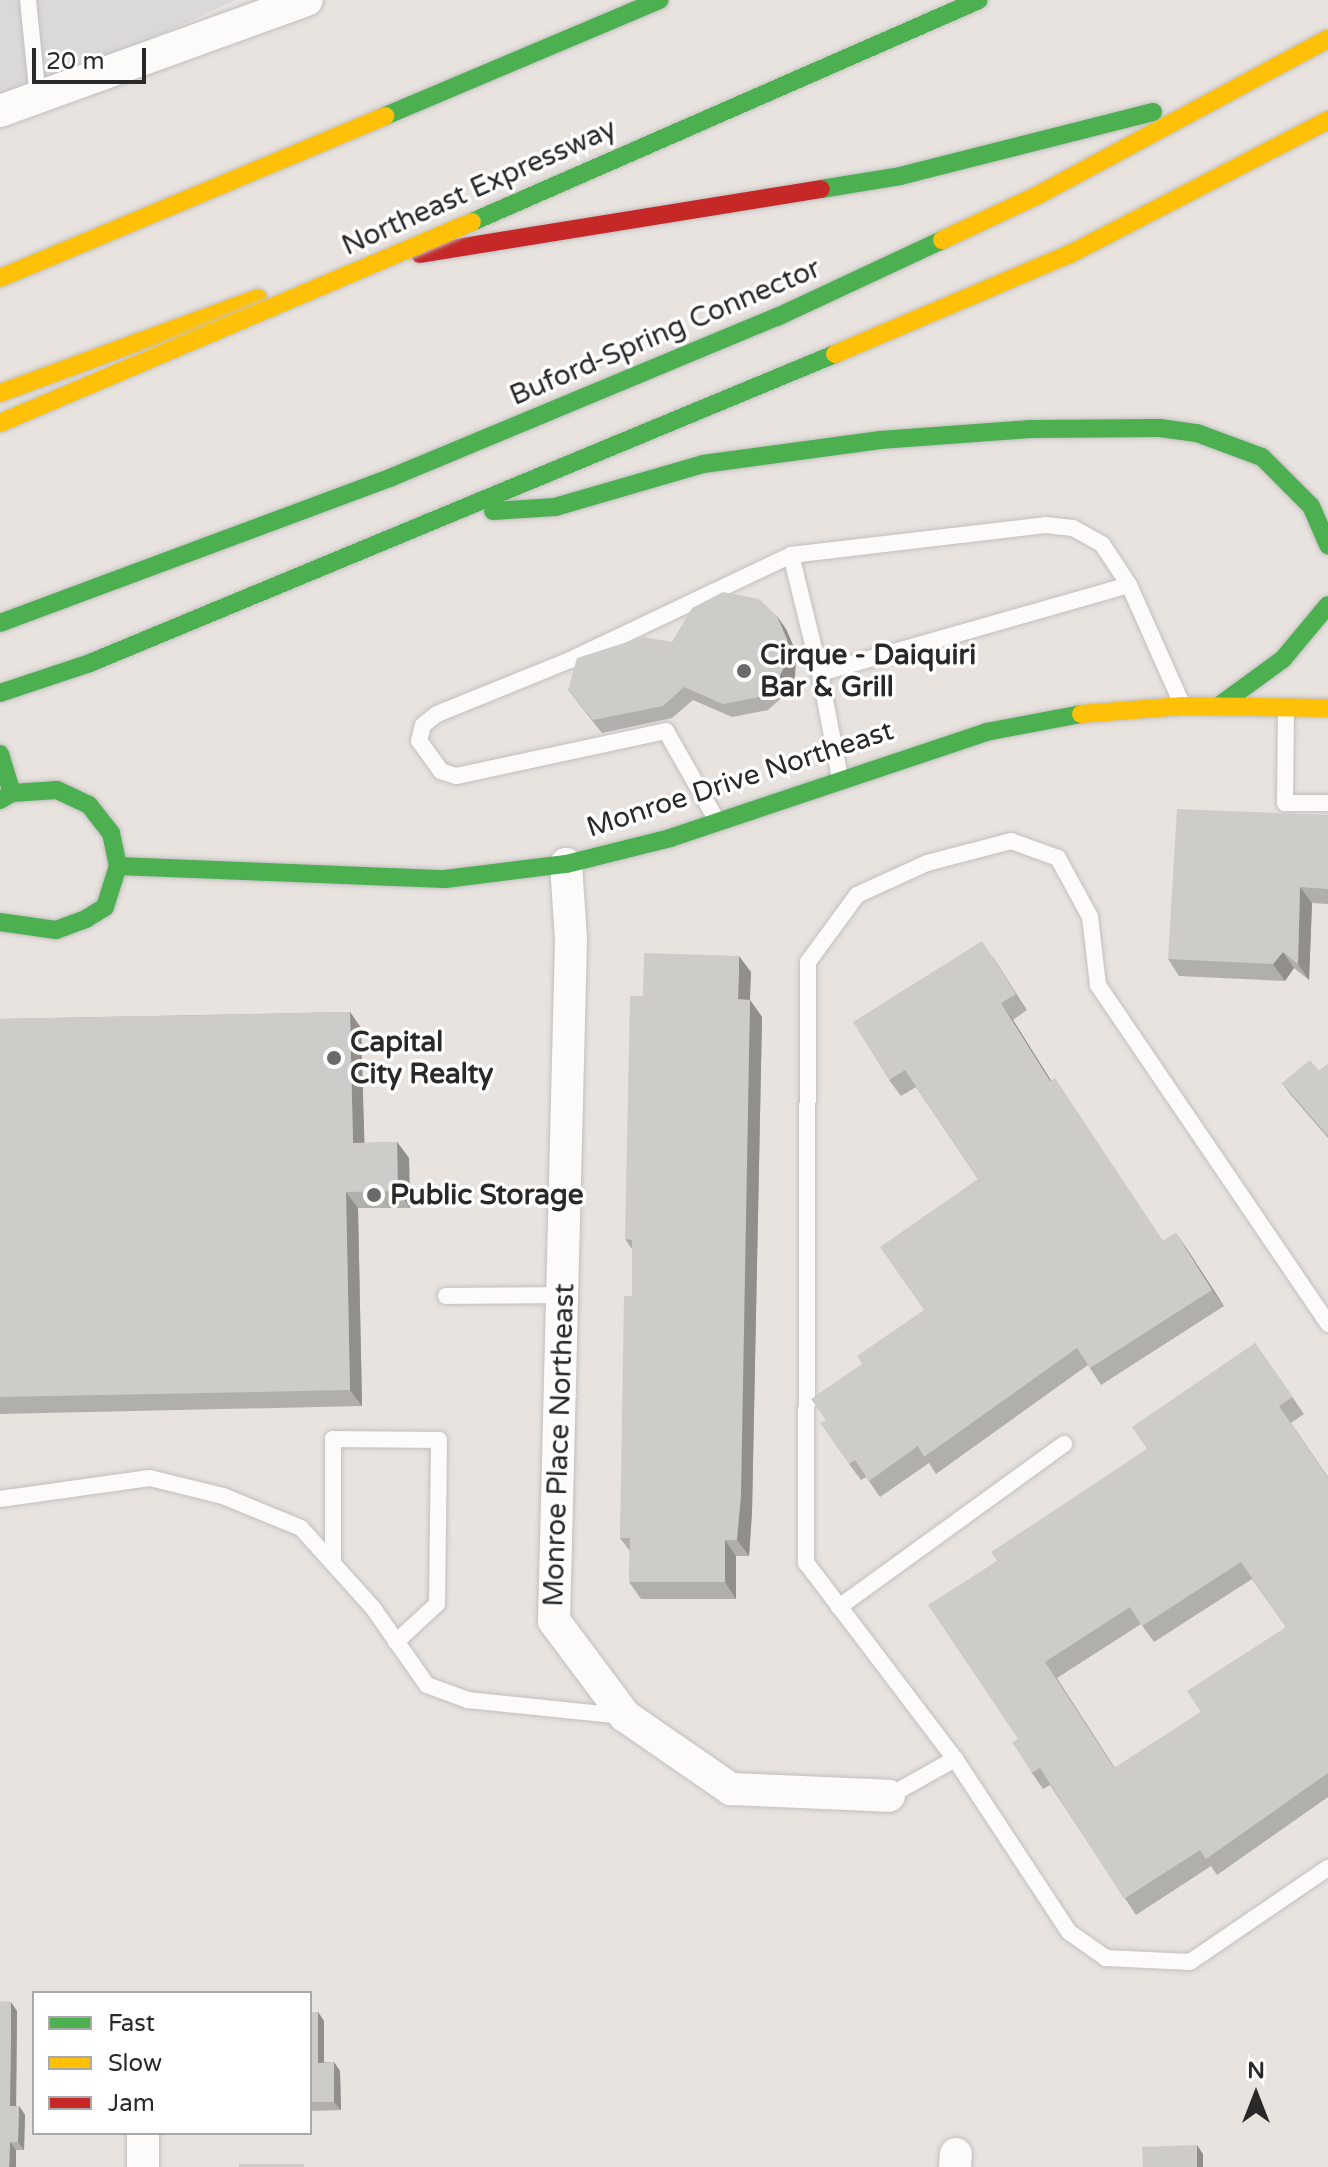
<!DOCTYPE html>
<html>
<head>
<meta charset="utf-8">
<style>
	body { margin:0 }
	#map { position:relative; width:1328px; height:2167px; overflow:hidden; background:#e8e3de; font-family:"Varela Round",sans-serif }
	div>[style] { position:absolute }
	[style*='--x'] { left:calc(var(--x)*1px); top:calc(var(--y)*1px); width:calc(var(--w)*1px); rotate:calc(var(--a)*1deg) }
	.industrial>* { inset:0; background:#dbd8da }
	.roads { filter:drop-shadow(0 0 2px #c1bfc0) drop-shadow(0 0 2px #c1bfc0) }
	.lane>* { height:16px; margin:-8px; padding:0 8px; transform-origin:8px; border-radius:8px; background:#fcfbfa }
	.street>* { height:32px; margin:-16px; padding:0 16px; transform-origin:16px; border-radius:16px; background:#fcfbfa }
	.fast>* { height:18px; margin:-9px; padding:0 9px; transform-origin:9px; border-radius:9px; background:#4caf50 }
	.slow>* { height:18px; margin:-9px; padding:0 9px; transform-origin:9px; border-radius:9px; background:#ffc107 }
	.jam>* { height:18px; margin:-9px; padding:0 9px; transform-origin:9px; border-radius:9px; background:#c62828 }
	.bridges { filter:drop-shadow(0 0 2px #c4c2c0) drop-shadow(0 0 2px #c4c2c0) }
	.fast-bridge>* { height:18px; margin:-9px; padding:0 9px; transform-origin:9px; border-radius:9px; background:#4caf50 }
	.slow-bridge>* { height:18px; margin:-9px; padding:0 9px; transform-origin:9px; border-radius:9px; background:#ffc107 }
	.wall>* { inset:0; background:#b1afac }
	.shaded-wall>* { inset:0; background:#908f8c }
	.building>* { inset:0; background:#ceccc8 }
	.dots>* { width:22px; height:22px; translate:-50% -50%; box-sizing:border-box; border:4px solid #fff; border-radius:50% }
	span { translate:-50% -50%; white-space:nowrap; text-align:center; line-height:1.15; -webkit-text-stroke:7px #fff; paint-order:stroke }
	.street-label { font-size:28px; color:#292929 }
	.poi-label { font-size:28px; color:#292929; font-weight:700 }
	.left { translate:0 -50%; text-align:left }
	.legend { position:absolute; left:32px; top:1991px; width:280px; height:144px; box-sizing:border-box; background:#fff; border:2px solid #a9a9a9; margin:0; padding:10px 14px; list-style:none; font-size:24px; color:#292929 }
	.legend li { display:flex; align-items:center; gap:16px; height:40px }
	.legend b { width:40px; border:2px solid #a9a9a9 }
	.north { position:absolute; left:1216px; top:2055px; width:80px; height:80px; -webkit-text-stroke:6px #fff; paint-order:stroke; rotate:0deg; font-size:22px; font-weight:700; line-height:32px; text-align:center; color:#292929 }
	.north::after { content:''; display:block; margin:auto; width:28px; height:36px; background:#292929; clip-path:polygon(50% 0,100% 100%,50% 72%,0 100%) }
	.scale { position:absolute; left:32px; top:48px; width:114px; height:36px; box-sizing:border-box; border:4px solid #292929; border-top:0; padding-left:10px; font-size:24px; line-height:28px; white-space:nowrap; color:#292929; -webkit-text-stroke:6px #fff; paint-order:stroke }
</style>
</head>
<body>
<div id="map">
	<div class="industrial">
		<div style="clip-path:polygon(0 0,235px 0,0 109px)"></div>
	</div>
	<div class="roads">
		<div class="lane">
			<div style="--x:28;--y:0;--w:99;--a:84.2"></div>
			<div style="--x:791;--y:555;--w:122;--a:76.2"></div>
			<div style="--x:1286;--y:708;--w:95;--a:90.6"></div>
			<div style="--x:1285;--y:803;--w:43;--a:0"></div>
			<div style="--x:840;--y:778;--w:107;--a:-100.8"></div>
			<div style="--x:820;--y:673;--w:321;--a:-15.9"></div>
			<div style="--x:716;--y:819;--w:101;--a:-119.6"></div>
			<div style="--x:666;--y:731;--w:215;--a:167.9"></div>
			<div style="--x:456;--y:776;--w:16;--a:-162"></div>
			<div style="--x:441;--y:771;--w:37;--a:-126"></div>
			<div style="--x:419;--y:741;--w:16;--a:-76"></div>
			<div style="--x:423;--y:725;--w:18;--a:-38"></div>
			<div style="--x:437;--y:714;--w:144;--a:-22.1"></div>
			<div style="--x:570;--y:660;--w:245;--a:-25.4"></div>
			<div style="--x:791;--y:555;--w:256;--a:-6.7"></div>
			<div style="--x:1045;--y:525;--w:28;--a:6"></div>
			<div style="--x:1073;--y:528;--w:33;--a:29"></div>
			<div style="--x:1102;--y:544;--w:49;--a:56.6"></div>
			<div style="--x:1129;--y:585;--w:130;--a:66"></div>
			<div style="--x:446;--y:1296;--w:118;--a:-0.5"></div>
			<div style="--x:0;--y:1499;--w:151;--a:-8"></div>
			<div style="--x:150;--y:1478;--w:75;--a:13.9"></div>
			<div style="--x:223;--y:1496;--w:84;--a:22.3"></div>
			<div style="--x:301;--y:1528;--w:108;--a:48"></div>
			<div style="--x:373;--y:1608;--w:94;--a:55"></div>
			<div style="--x:427;--y:1685;--w:44;--a:20.1"></div>
			<div style="--x:468;--y:1700;--w:156;--a:5.9"></div>
			<div style="--x:333;--y:1562;--w:123;--a:-90"></div>
			<div style="--x:333;--y:1439;--w:106;--a:0.5"></div>
			<div style="--x:439;--y:1440;--w:164;--a:90.7"></div>
			<div style="--x:437;--y:1604;--w:56;--a:137.2"></div>
			<div style="--x:839;--y:1607;--w:278;--a:-35.9"></div>
			<div style="--x:955;--y:1759;--w:207;--a:56.6"></div>
			<div style="--x:1069;--y:1932;--w:45;--a:35.1"></div>
			<div style="--x:1106;--y:1958;--w:84;--a:2.7"></div>
			<div style="--x:1190;--y:1962;--w:167;--a:-34.3"></div>
			<div style="--x:889;--y:1796;--w:76;--a:-29.3"></div>
			<div style="--x:955;--y:1759;--w:246;--a:-127.2"></div>
			<div style="--x:806;--y:1563;--w:601;--a:-89.81"></div>
			<div style="--x:808;--y:962;--w:83;--a:-53.8"></div>
			<div style="--x:857;--y:895;--w:77;--a:-24.6"></div>
			<div style="--x:927;--y:863;--w:87;--a:-14.7"></div>
			<div style="--x:1011;--y:841;--w:50;--a:19.9"></div>
			<div style="--x:1058;--y:858;--w:67;--a:61.5"></div>
			<div style="--x:1090;--y:917;--w:68;--a:83.3"></div>
			<div style="--x:1098;--y:985;--w:410;--a:55.8"></div>
		</div>
		<div class="street">
			<div style="--x:0;--y:111;--w:326;--a:-19.9"></div>
			<div style="--x:566;--y:864;--w:76;--a:86.2"></div>
			<div style="--x:571;--y:940;--w:681;--a:91.43"></div>
			<div style="--x:554;--y:1621;--w:119;--a:53.2"></div>
			<div style="--x:625;--y:1716;--w:129;--a:34.6"></div>
			<div style="--x:731;--y:1789;--w:158;--a:2.5"></div>
			<div style="--x:143;--y:2167;--w:34;--a:-90"></div>
			<div style="--x:955;--y:2167;--w:13;--a:-86"></div>
		</div>
		<div class="fast">
			<div style="--x:385;--y:116;--w:298;--a:-22.9"></div>
			<div style="--x:821;--y:189;--w:80;--a:-9.3"></div>
			<div style="--x:900;--y:176;--w:261;--a:-14.2"></div>
			<div style="--x:493;--y:511;--w:62;--a:-3.7"></div>
			<div style="--x:555;--y:507;--w:154;--a:-16.2"></div>
			<div style="--x:703;--y:464;--w:179;--a:-7.7"></div>
			<div style="--x:880;--y:440;--w:151;--a:-4.2"></div>
			<div style="--x:1031;--y:429;--w:129;--a:-0.4"></div>
			<div style="--x:1160;--y:428;--w:37;--a:8"></div>
			<div style="--x:1197;--y:433;--w:69;--a:20.3"></div>
			<div style="--x:1262;--y:457;--w:69;--a:45"></div>
			<div style="--x:1311;--y:506;--w:43;--a:66.4"></div>
			<div style="--x:0;--y:623;--w:418;--a:-20.4"></div>
			<div style="--x:392;--y:477;--w:417;--a:-22.6"></div>
			<div style="--x:777;--y:317;--w:182;--a:-25"></div>
			<div style="--x:0;--y:693;--w:95;--a:-18.4"></div>
			<div style="--x:90;--y:663;--w:807;--a:-22.53"></div>
			<div style="--x:1220;--y:705;--w:78;--a:-36.1"></div>
			<div style="--x:1283;--y:659;--w:70;--a:-50.2"></div>
			<div style="--x:0;--y:754;--w:41;--a:72.9"></div>
			<div style="--x:0;--y:800;--w:14;--a:-30"></div>
			<div style="--x:12;--y:793;--w:45;--a:-3.8"></div>
			<div style="--x:57;--y:790;--w:35;--a:25"></div>
			<div style="--x:89;--y:805;--w:36;--a:52"></div>
			<div style="--x:111;--y:833;--w:34;--a:78"></div>
			<div style="--x:118;--y:866;--w:43;--a:107.6"></div>
			<div style="--x:105;--y:907;--w:22;--a:148"></div>
			<div style="--x:86;--y:919;--w:32;--a:160"></div>
			<div style="--x:56;--y:930;--w:57;--a:-171.9"></div>
			<div style="--x:118;--y:866;--w:327;--a:2.3"></div>
			<div style="--x:445;--y:879;--w:122;--a:-7.1"></div>
			<div style="--x:566;--y:864;--w:107;--a:-14"></div>
			<div style="--x:670;--y:838;--w:333;--a:-18.5"></div>
			<div style="--x:986;--y:732;--w:97;--a:-10.7"></div>
		</div>
		<div class="slow">
			<div style="--x:942;--y:240;--w:106;--a:-25.1"></div>
			<div style="--x:1038;--y:195;--w:329;--a:-28.3"></div>
			<div style="--x:0;--y:278;--w:418;--a:-22.8"></div>
			<div style="--x:835;--y:354;--w:255;--a:-23.1"></div>
			<div style="--x:1070;--y:254;--w:291;--a:-27.4"></div>
			<div style="--x:0;--y:393;--w:275;--a:-20.2"></div>
			<div style="--x:1081;--y:714;--w:102;--a:-4.5"></div>
			<div style="--x:1183;--y:706;--w:145;--a:0.8"></div>
		</div>
		<div class="jam">
			<div style="--x:420;--y:254;--w:406;--a:-9.2"></div>
		</div>
	</div>
	<div class="bridges">
		<div class="fast-bridge">
			<div style="--x:472;--y:222;--w:553;--a:-23.65"></div>
		</div>
		<div class="slow-bridge">
			<div style="--x:0;--y:423;--w:513;--a:-23.07"></div>
		</div>
	</div>
	<div class="wall">
		<div style="clip-path:polygon(786px 629px,796px 652px,795px 676px,787px 693px,768px 710px,732px 717px,693px 700px,672px 718px,602px 733px,568px 690px,672px 642px)"></div>
		<div style="clip-path:polygon(1328px 815px,1328px 904px,1312px 903px,1309px 980px,1294px 968px,1285px 981px,1179px 976px,1168px 959px)"></div>
		<div style="clip-path:polygon(993px 957px,1027px 1010px,1013px 1020px,1051px 1081px,1163px 1241px,1176px 1233px,1224px 1306px,1101px 1385px,1088px 1365px,936px 1474px,929px 1463px,880px 1497px,866px 1477px,861px 1480px,849px 1464px,826px 1420px,862px 1364px,924px 1310px,978px 1179px,916px 1087px,901px 1096px,889px 1080px)"></div>
		<div style="clip-path:polygon(751px 972px,750px 1000px,762px 1017px,752px 1512px,749px 1556px,736px 1556px,736px 1599px,641px 1599px,629px 1582px,630px 1551px,620px 1538px,632px 1296px,632px 1249px,625px 1239px)"></div>
		<div style="clip-path:polygon(350px 1012px,361px 1028px,364px 1143px,397px 1142px,409px 1158px,410px 1208px,358px 1208px,362px 1406px,0 1414px,0 1019px)"></div>
		<div style="clip-path:polygon(1328px 1064px,1328px 1138px,1290px 1094px,1282px 1083px,1319px 1071px)"></div>
		<div style="clip-path:polygon(evenodd,1255px 1343px,1304px 1414px,1291px 1423px,1328px 1477px,1328px 1797px,1217px 1875px,1211px 1866px,1136px 1915px,1050px 1785px,1043px 1789px,1032px 1773px,1018px 1739px,997px 1561px,1147px 1449px,1255px 1343px,1252px 1579px,1286px 1627px,1201px 1712px,1115px 1768px,1057px 1678px,1141px 1624px,1154px 1642px,1252px 1579px)"></div>
		<div style="clip-path:polygon(17px 2011px,16px 2106px,19px 2106px,25px 2115px,24px 2150px,16px 2150px,0 2167px)"></div>
		<div style="clip-path:polygon(310px 2012px,318px 2012px,324px 2021px,324px 2062px,334px 2062px,340px 2071px,341px 2110px,310px 2111px)"></div>
	</div>
	<div class="shaded-wall">
		<div style="clip-path:polygon(777px 616px,786px 629px,796px 652px,795px 676px,787px 693px,778px 680px)"></div>
		<div style="clip-path:polygon(1300px 887px,1312px 903px,1309px 980px,1298px 964px)"></div>
		<div style="clip-path:polygon(1283px 952px,1294px 968px,1285px 981px,1273px 964px)"></div>
		<div style="clip-path:polygon(739px 956px,751px 972px,749px 1016px,738px 999px)"></div>
		<div style="clip-path:polygon(750px 1000px,762px 1017px,752px 1512px,749px 1556px,737px 1540px)"></div>
		<div style="clip-path:polygon(1001px 1003px,1013px 1020px,1062px 1098px,1050px 1081px)"></div>
		<div style="clip-path:polygon(350px 1012px,361px 1028px,365px 1160px,353px 1143px)"></div>
		<div style="clip-path:polygon(397px 1142px,409px 1158px,410px 1208px,398px 1191px)"></div>
		<div style="clip-path:polygon(346px 1192px,358px 1208px,362px 1406px,350px 1390px)"></div>
		<div style="clip-path:polygon(1176px 1233px,1187px 1249px,1224px 1306px,1212px 1290px)"></div>
		<div style="clip-path:polygon(725px 1540px,736px 1556px,736px 1599px,725px 1582px)"></div>
		<div style="clip-path:polygon(11px 2002px,17px 2011px,16px 2115px,10px 2106px)"></div>
		<div style="clip-path:polygon(318px 2012px,324px 2021px,324px 2072px,318px 2063px)"></div>
		<div style="clip-path:polygon(334px 2062px,340px 2071px,341px 2110px,334px 2102px)"></div>
		<div style="clip-path:polygon(19px 2106px,25px 2115px,24px 2150px,18px 2142px)"></div>
		<div style="clip-path:polygon(10px 2142px,16px 2150px,16px 2167px,9px 2167px)"></div>
		<div style="clip-path:polygon(1197px 2145px,1203px 2154px,1203px 2167px,1197px 2167px)"></div>
	</div>
	<div class="building">
		<div style="clip-path:polygon(723px 592px,759px 599px,777px 616px,787px 639px,786px 663px,778px 680px,759px 697px,723px 704px,684px 687px,663px 706px,593px 720px,568px 690px,577px 658px,643px 637px,672px 642px,692px 608px)"></div>
		<div style="clip-path:polygon(1177px 809px,1328px 815px,1328px 889px,1300px 887px,1298px 964px,1283px 952px,1273px 964px,1168px 959px)"></div>
		<div style="clip-path:polygon(982px 941px,1016px 994px,1001px 1003px,1050px 1081px,1055px 1078px,1163px 1241px,1176px 1233px,1212px 1290px,1090px 1368px,1077px 1348px,924px 1457px,918px 1446px,869px 1481px,855px 1460px,849px 1464px,820px 1423px,826px 1420px,811px 1399px,862px 1364px,857px 1356px,924px 1310px,880px 1247px,978px 1179px,905px 1070px,889px 1080px,853px 1022px)"></div>
		<div style="clip-path:polygon(644px 953px,739px 956px,738px 999px,750px 1000px,741px 1495px,737px 1540px,725px 1540px,725px 1582px,629px 1582px,630px 1538px,620px 1538px,624px 1296px,632px 1296px,632px 1240px,625px 1239px,630px 996px,643px 996px)"></div>
		<div style="clip-path:polygon(350px 1012px,353px 1143px,397px 1142px,398px 1191px,346px 1192px,350px 1390px,0 1397px,0 1019px)"></div>
		<div style="clip-path:polygon(1310px 1060px,1319px 1071px,1328px 1064px,1328px 1136px,1282px 1083px)"></div>
		<div style="clip-path:polygon(evenodd,1255px 1343px,1293px 1397px,1279px 1406px,1328px 1478px,1328px 1773px,1206px 1859px,1200px 1850px,1124px 1899px,1040px 1768px,1032px 1773px,1012px 1742px,1018px 1739px,928px 1605px,997px 1561px,991px 1552px,1147px 1449px,1132px 1427px,1255px 1343px,1241px 1562px,1286px 1627px,1187px 1691px,1201px 1712px,1114px 1768px,1045px 1662px,1130px 1607px,1142px 1626px,1241px 1562px)"></div>
		<div style="clip-path:polygon(0 2001px,11px 2002px,10px 2106px,19px 2106px,18px 2142px,10px 2142px,9px 2167px,0 2167px)"></div>
		<div style="clip-path:polygon(310px 2012px,318px 2012px,318px 2063px,334px 2062px,334px 2102px,310px 2102px)"></div>
		<div style="clip-path:polygon(1197px 2145px,1197px 2167px,1143px 2167px,1142px 2147px)"></div>
		<div style="clip-path:polygon(239px 2164px,304px 2164px,304px 2167px,239px 2167px)"></div>
	</div>
	<div class="dots">
		<div style="left:744px;top:671px;background:#6c6a68"></div>
		<div style="left:334px;top:1058px;background:#6c6a68"></div>
		<div style="left:374px;top:1195px;background:#6c6a68"></div>
	</div>
	<div class="street-label">
		<span style="left:479px;top:187px;rotate:-24deg">Northeast Expressway</span>
		<span style="left:665px;top:332px;rotate:-23deg">Buford-Spring Connector</span>
		<span style="left:740px;top:779px;rotate:-18deg">Monroe Drive Northeast</span>
		<span style="left:559px;top:1445px;rotate:-88deg">Monroe Place Northeast</span>
	</div>
	<div class="poi-label">
		<span class="left" style="left:760px;top:671px">Cirque - Daiquiri<br>Bar &amp; Grill</span>
		<span class="left" style="left:350px;top:1058px">Capital<br>City Realty</span>
		<span class="left" style="left:390px;top:1195px">Public Storage</span>
	</div>
	<ul class="legend">
	<li><b style="height:10px;background:#4caf50"></b>Fast</li>
	<li><b style="height:10px;background:#ffc107"></b>Slow</li>
	<li><b style="height:10px;background:#c62828"></b>Jam</li>
	</ul>
	<div class="north">N</div>
	<div class="scale">20 m</div>
</div>
</body>
</html>
